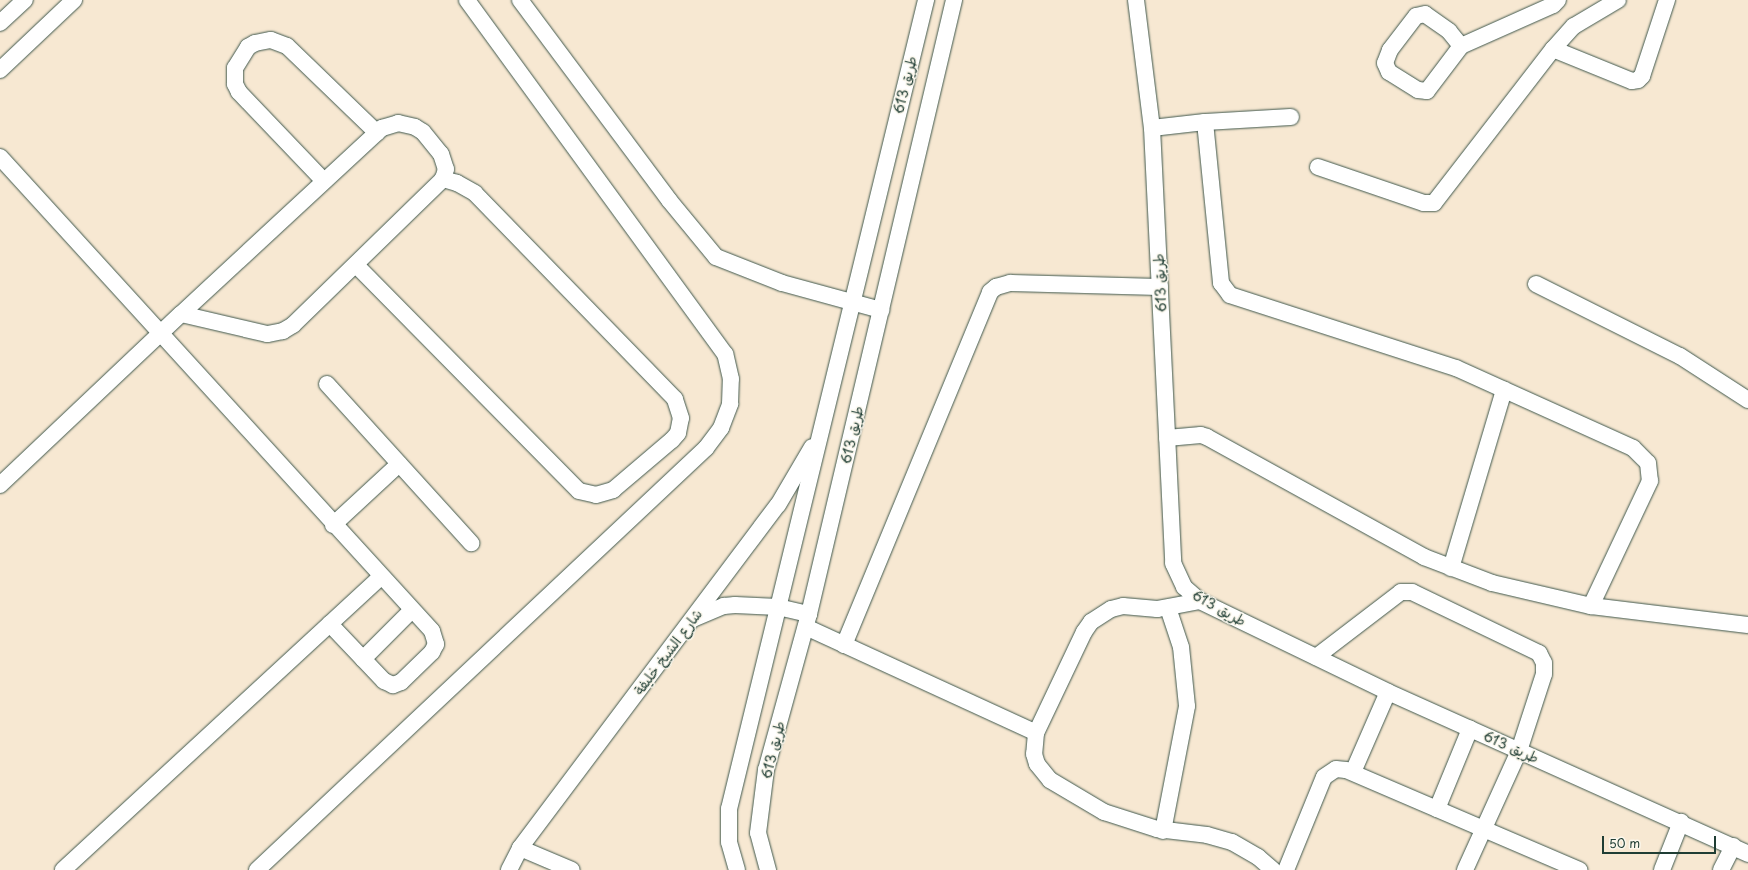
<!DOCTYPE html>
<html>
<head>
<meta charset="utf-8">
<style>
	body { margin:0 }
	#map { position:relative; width:1748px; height:870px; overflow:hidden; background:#f7e8d2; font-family:"Playpen Sans","Playpen Sans Arabic",sans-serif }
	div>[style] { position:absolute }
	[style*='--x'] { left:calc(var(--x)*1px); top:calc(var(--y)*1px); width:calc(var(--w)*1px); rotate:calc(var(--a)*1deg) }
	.roads { filter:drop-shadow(0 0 1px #3f574c) drop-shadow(0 0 1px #3f574c) }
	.minor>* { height:16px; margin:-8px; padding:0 8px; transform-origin:8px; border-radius:8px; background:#fff }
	span { translate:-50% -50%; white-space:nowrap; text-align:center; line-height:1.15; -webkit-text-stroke:3px #fbf7ec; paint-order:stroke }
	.street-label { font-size:14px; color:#1f3d34 }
	.scale { position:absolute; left:1602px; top:836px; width:114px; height:18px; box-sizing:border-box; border:2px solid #1f3d34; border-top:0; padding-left:5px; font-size:12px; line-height:14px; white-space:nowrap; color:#1f3d34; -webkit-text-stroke:3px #fbf7ec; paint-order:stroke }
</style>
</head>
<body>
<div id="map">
	<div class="roads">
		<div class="minor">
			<div style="--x:520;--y:0;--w:249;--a:53.3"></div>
			<div style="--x:669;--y:200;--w:74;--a:50.5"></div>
			<div style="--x:716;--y:257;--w:71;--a:21.5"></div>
			<div style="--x:782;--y:283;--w:103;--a:15.3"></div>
			<div style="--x:1136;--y:0;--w:129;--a:82.9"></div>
			<div style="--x:1152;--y:128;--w:436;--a:87.2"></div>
			<div style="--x:1173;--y:563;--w:26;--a:65"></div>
			<div style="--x:1184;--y:587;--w:21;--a:41"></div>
			<div style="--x:1200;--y:601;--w:209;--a:25.8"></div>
			<div style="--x:1388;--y:692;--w:395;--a:24.2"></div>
			<div style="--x:0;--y:23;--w:34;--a:-43"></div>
			<div style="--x:1461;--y:46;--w:19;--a:-129"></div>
			<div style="--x:1449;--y:31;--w:29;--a:-145"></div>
			<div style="--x:1425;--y:14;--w:9;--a:167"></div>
			<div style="--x:1416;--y:16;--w:43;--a:127.4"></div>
			<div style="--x:1390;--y:50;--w:14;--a:111"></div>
			<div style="--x:1385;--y:63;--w:10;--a:66"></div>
			<div style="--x:1389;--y:72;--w:34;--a:32"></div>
			<div style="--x:1418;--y:90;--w:9;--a:6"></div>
			<div style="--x:1427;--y:91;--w:56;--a:-52.9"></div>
			<div style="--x:1461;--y:46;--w:101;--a:-24"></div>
			<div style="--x:1553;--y:5;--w:7;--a:-45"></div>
			<div style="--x:1553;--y:49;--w:85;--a:22.1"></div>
			<div style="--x:1632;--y:81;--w:6;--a:-9"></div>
			<div style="--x:1638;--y:80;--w:6;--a:-45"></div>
			<div style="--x:1642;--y:76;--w:80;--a:-71.8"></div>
			<div style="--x:0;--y:70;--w:102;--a:-43.4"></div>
			<div style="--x:1205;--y:122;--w:162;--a:84.3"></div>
			<div style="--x:1221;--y:283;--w:15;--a:53"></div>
			<div style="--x:1230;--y:295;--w:237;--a:17.9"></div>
			<div style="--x:1456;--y:368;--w:194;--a:24.3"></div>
			<div style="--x:1633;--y:448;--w:21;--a:45"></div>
			<div style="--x:1648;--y:463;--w:18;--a:84"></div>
			<div style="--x:1650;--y:481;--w:138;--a:115.3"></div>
			<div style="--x:398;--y:123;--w:17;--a:13"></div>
			<div style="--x:415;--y:127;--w:9;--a:32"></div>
			<div style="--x:423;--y:132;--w:28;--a:51"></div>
			<div style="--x:441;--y:154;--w:16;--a:72"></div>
			<div style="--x:446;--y:169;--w:10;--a:107"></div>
			<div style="--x:443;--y:179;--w:209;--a:135.8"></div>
			<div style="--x:293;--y:325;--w:12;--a:149"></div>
			<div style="--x:283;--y:331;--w:16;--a:169"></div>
			<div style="--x:267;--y:334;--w:88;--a:-166.9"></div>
			<div style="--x:181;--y:314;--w:274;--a:-42.8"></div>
			<div style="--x:382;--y:128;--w:17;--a:-17"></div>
			<div style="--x:1152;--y:128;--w:53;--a:-6.5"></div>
			<div style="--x:1205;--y:122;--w:86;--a:-3.3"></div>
			<div style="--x:0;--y:157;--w:641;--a:47.65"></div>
			<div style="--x:432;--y:631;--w:14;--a:73"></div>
			<div style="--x:436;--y:644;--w:9;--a:117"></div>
			<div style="--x:432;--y:652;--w:43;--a:135.9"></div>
			<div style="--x:401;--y:682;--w:9;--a:159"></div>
			<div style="--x:393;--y:685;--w:10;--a:-156"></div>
			<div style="--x:384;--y:681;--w:79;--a:-133.5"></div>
			<div style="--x:1318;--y:167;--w:112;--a:18.8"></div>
			<div style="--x:1424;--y:203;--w:10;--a:0"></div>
			<div style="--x:1434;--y:203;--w:195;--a:-52.3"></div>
			<div style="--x:1553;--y:49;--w:31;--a:-48"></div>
			<div style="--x:1574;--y:26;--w:51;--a:-30.6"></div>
			<div style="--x:323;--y:180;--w:122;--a:-133.7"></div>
			<div style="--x:239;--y:92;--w:9;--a:-117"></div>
			<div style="--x:235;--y:84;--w:16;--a:-90"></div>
			<div style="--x:235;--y:68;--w:25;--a:-58"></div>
			<div style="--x:248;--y:47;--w:8;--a:-30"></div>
			<div style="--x:255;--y:43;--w:16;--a:-11"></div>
			<div style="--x:271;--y:40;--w:17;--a:21"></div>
			<div style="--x:287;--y:46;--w:125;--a:44"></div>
			<div style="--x:356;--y:265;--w:317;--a:45.4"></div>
			<div style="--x:579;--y:491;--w:17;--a:13"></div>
			<div style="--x:596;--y:495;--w:18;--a:-16"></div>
			<div style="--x:613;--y:490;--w:77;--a:-40.3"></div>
			<div style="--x:672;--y:440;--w:9;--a:-49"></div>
			<div style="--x:678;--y:433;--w:15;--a:-79"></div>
			<div style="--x:681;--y:418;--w:20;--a:-108"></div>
			<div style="--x:675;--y:399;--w:287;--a:-134.2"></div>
			<div style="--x:475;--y:193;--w:21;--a:-151"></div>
			<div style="--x:457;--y:183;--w:15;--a:-164"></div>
			<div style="--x:1536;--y:284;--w:161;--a:26.6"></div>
			<div style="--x:1680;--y:356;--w:81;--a:32.9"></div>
			<div style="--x:327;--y:384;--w:215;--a:47.8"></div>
			<div style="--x:1167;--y:438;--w:34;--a:-5"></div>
			<div style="--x:1201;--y:435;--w:6;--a:18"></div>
			<div style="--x:1207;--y:437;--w:248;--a:28.9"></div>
			<div style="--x:1424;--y:557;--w:73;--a:20.9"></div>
			<div style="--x:1492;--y:583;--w:102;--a:13.1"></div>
			<div style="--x:1591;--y:606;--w:158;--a:6.9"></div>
			<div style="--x:0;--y:485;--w:249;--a:-43.4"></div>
			<div style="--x:333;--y:525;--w:90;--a:-42.7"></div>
			<div style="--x:1451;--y:568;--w:186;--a:-73.4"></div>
			<div style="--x:1200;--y:601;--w:44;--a:169.5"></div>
			<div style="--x:1157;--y:609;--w:34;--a:-175"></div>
			<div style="--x:1123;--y:606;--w:12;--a:166"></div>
			<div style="--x:1111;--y:609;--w:24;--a:147"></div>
			<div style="--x:1091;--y:622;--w:12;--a:125"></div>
			<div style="--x:1084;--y:632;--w:112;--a:115.4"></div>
			<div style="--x:1036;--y:733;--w:21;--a:95"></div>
			<div style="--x:1034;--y:754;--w:10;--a:73"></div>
			<div style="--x:1037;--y:764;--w:21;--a:51"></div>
			<div style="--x:1050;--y:780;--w:63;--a:30.7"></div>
			<div style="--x:1104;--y:812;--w:56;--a:17.8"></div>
			<div style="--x:1157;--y:829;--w:50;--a:6.8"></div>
			<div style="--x:1207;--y:835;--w:26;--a:16"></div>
			<div style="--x:1232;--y:842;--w:30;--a:30"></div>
			<div style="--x:1258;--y:857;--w:20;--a:41"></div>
			<div style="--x:693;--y:619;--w:34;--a:-23"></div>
			<div style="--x:724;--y:606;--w:11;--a:-5"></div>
			<div style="--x:735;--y:605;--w:43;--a:2.7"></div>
			<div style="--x:778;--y:607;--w:32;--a:13"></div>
			<div style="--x:806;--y:627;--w:253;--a:24.7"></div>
			<div style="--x:844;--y:645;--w:382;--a:-67.5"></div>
			<div style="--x:990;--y:292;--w:8;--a:-40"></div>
			<div style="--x:996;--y:287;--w:15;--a:-16"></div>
			<div style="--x:1010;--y:283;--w:150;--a:1.5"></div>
			<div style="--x:1316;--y:657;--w:107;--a:-37.4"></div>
			<div style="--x:1401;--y:592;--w:11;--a:0"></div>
			<div style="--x:1412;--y:592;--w:141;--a:25.7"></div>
			<div style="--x:1539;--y:653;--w:11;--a:63"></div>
			<div style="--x:1544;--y:663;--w:11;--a:90"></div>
			<div style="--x:1544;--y:674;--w:81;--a:108"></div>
			<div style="--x:1519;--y:751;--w:131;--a:114.4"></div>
			<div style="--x:363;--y:659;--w:69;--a:-45"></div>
			<div style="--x:1353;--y:772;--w:87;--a:-66.4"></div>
			<div style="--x:1437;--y:809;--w:87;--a:-67.6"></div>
			<div style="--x:1163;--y:831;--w:127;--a:-79.1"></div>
			<div style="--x:1187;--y:706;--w:59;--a:-95.8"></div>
			<div style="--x:1181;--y:647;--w:41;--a:-108.4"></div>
			<div style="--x:520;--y:848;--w:56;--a:22.9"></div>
			<div style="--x:63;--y:870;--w:432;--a:-42.7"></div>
			<div style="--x:257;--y:870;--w:616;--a:-43.22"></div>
			<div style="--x:706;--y:448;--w:25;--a:-53"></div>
			<div style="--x:721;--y:428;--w:26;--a:-69"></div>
			<div style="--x:730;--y:404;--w:25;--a:-88"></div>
			<div style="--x:731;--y:379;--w:26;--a:-103"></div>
			<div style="--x:725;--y:354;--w:438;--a:-126.1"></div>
			<div style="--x:509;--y:870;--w:25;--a:-63"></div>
			<div style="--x:520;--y:848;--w:429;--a:-53.1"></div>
			<div style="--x:778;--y:505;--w:67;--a:-59.6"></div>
			<div style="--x:737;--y:870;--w:29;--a:-106"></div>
			<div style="--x:729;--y:842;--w:33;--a:-90"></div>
			<div style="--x:729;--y:809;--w:833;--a:-76.31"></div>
			<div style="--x:768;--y:870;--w:38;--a:-105"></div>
			<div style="--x:758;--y:833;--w:64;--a:-82.8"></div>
			<div style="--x:766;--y:770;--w:162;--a:-74.6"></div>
			<div style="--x:809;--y:614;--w:631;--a:-76.71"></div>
			<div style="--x:1286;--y:870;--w:100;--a:-67.8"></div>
			<div style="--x:1324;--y:777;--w:14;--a:-34"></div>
			<div style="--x:1336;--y:769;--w:10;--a:6"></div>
			<div style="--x:1346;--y:770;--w:254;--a:23.2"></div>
			<div style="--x:1662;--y:870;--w:52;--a:-68.4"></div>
			<div style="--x:1721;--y:870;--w:27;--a:-63"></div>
		</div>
	</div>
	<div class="street-label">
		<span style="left:905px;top:85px;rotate:-76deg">طريق 613</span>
		<span style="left:1160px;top:283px;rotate:-93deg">طريق 613</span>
		<span style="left:852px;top:435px;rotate:-77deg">طريق 613</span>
		<span style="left:1219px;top:608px;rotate:29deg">طريق 613</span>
		<span style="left:668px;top:652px;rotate:-53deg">شارع الشيخ خليفة</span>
		<span style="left:1511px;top:747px;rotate:24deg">طريق 613</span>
		<span style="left:773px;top:750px;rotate:-76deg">طريق 613</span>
	</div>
	<div class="scale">50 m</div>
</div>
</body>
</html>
